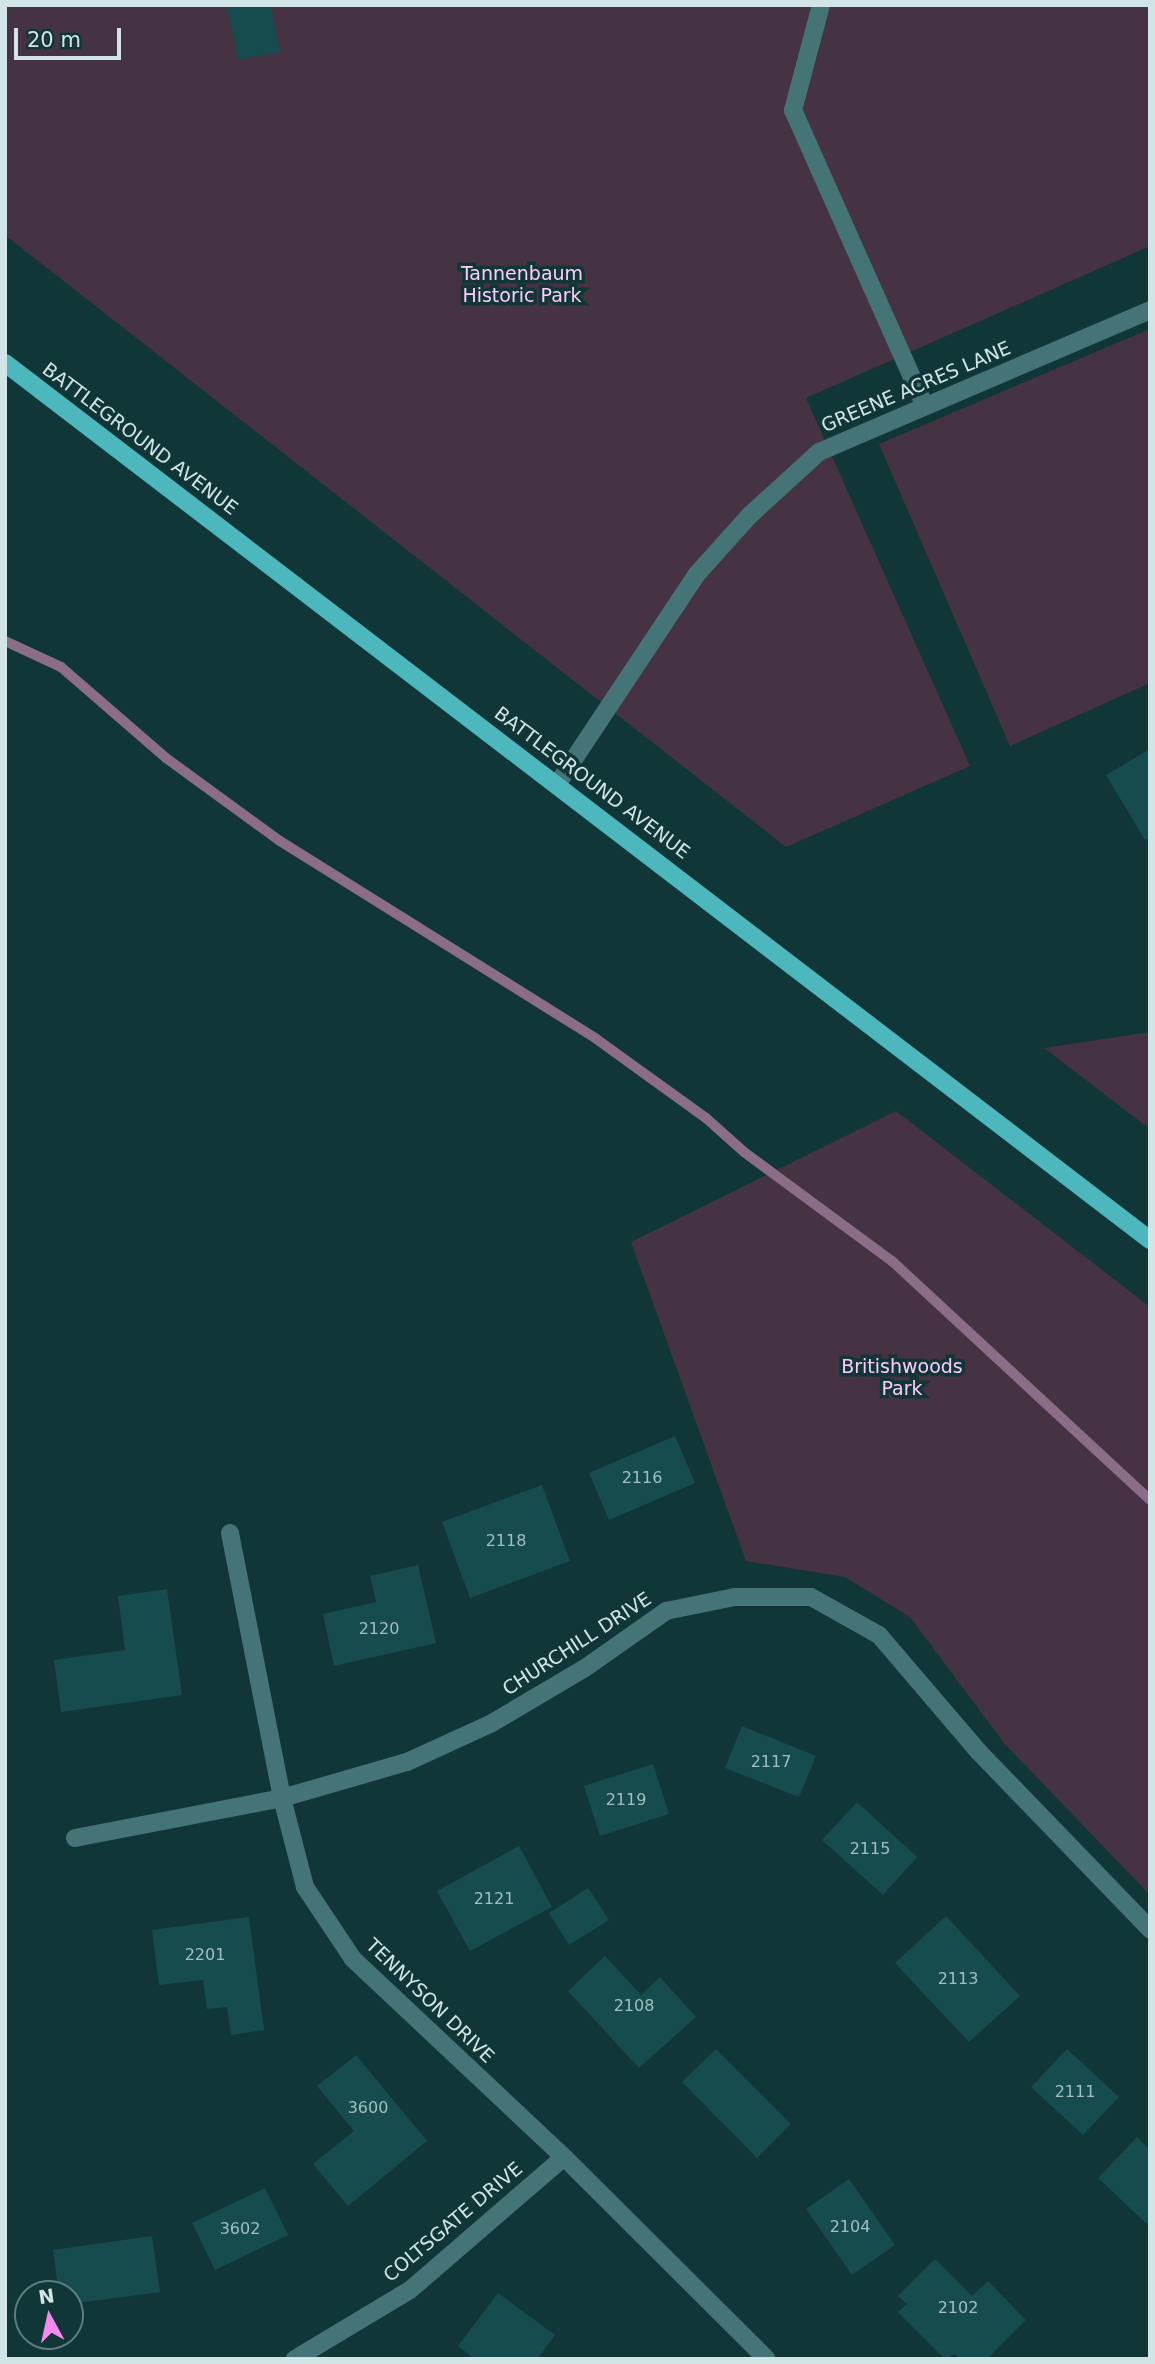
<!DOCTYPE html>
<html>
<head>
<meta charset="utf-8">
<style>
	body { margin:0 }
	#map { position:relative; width:1155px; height:2364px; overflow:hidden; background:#113638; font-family:"DejaVu Sans",sans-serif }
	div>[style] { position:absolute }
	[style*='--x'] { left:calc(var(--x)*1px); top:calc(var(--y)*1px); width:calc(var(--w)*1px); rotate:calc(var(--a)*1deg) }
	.green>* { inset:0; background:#453344 }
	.stream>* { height:10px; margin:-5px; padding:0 5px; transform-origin:5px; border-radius:5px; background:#8b6d88 }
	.building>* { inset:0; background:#164c4e }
	.minor>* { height:18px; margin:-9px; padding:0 9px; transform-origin:9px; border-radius:9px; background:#457477 }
	.major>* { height:18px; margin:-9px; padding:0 9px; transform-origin:9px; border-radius:9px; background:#4cb8bd }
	span { translate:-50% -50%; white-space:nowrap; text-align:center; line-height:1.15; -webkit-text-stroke:7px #113638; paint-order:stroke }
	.number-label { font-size:16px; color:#a2bfc0 }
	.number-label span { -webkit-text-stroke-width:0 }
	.park-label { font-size:19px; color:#ffcbfa }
	.street-label { font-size:19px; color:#d1e5e6 }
	.frame { position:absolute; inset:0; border:7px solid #d1e5e6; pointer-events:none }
	.north { position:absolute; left:14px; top:2280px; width:70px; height:70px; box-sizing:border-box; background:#113638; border:2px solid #5e7c7e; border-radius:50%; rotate:352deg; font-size:19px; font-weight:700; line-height:28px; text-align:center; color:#d1e5e6 }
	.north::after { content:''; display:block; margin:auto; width:24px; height:32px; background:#f689ee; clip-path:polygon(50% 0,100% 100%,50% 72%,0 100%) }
	.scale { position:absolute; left:14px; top:28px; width:107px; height:32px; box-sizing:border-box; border:4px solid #d1e5e6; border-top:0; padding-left:9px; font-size:21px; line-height:24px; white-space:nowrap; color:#d1e5e6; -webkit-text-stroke:5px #113638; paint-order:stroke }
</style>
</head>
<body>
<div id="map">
	<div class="green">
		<div style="clip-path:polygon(5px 5px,1150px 5px,1150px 246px,806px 398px,970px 766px,786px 847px,5px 235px)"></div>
		<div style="clip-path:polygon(1150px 329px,1150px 683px,1010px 746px,879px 444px)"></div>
		<div style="clip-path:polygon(1150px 1032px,1150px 1129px,1044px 1048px)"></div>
		<div style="clip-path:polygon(896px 1111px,1150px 1307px,1150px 1895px,1004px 1743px,910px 1617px,845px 1577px,746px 1561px,631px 1242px)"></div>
	</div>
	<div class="stream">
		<div style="--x:5;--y:641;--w:62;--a:24.9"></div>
		<div style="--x:61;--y:667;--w:139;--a:40.9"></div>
		<div style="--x:166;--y:758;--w:141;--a:36.1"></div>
		<div style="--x:280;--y:841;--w:372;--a:32"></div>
		<div style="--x:595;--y:1038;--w:137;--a:35.8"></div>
		<div style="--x:706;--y:1118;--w:51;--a:41.8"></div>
		<div style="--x:744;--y:1152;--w:184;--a:36.4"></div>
		<div style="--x:892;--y:1261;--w:352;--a:42.8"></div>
	</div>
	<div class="building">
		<div style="clip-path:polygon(227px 5px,271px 5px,280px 52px,238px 60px)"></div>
		<div style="clip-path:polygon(1150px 749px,1150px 838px,1145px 840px,1106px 775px)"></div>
		<div style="clip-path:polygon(675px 1436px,695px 1483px,609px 1520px,589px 1473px)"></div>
		<div style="clip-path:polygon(542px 1485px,570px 1561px,470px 1598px,442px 1522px)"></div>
		<div style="clip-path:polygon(418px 1565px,436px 1643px,334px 1666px,323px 1614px,376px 1602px,370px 1576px)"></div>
		<div style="clip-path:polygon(167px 1589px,182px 1695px,61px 1712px,54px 1660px,125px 1650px,118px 1596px)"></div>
		<div style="clip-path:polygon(742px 1726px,816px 1756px,799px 1797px,725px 1768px)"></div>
		<div style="clip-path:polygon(653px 1764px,669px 1814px,600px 1836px,584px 1786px)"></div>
		<div style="clip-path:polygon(857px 1802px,917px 1857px,883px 1895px,822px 1840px)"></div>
		<div style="clip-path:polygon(519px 1846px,552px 1907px,470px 1951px,437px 1891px)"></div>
		<div style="clip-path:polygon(588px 1888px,609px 1920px,569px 1945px,549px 1913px)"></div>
		<div style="clip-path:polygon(946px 1916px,1020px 1996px,969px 2042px,895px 1963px)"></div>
		<div style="clip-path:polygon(249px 1917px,264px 2030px,231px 2035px,227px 2007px,207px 2009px,203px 1980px,159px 1985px,152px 1930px)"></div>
		<div style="clip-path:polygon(605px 1956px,641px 1995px,660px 1977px,696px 2017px,639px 2068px,568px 1991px)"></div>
		<div style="clip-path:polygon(716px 2049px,791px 2124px,757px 2158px,682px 2082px)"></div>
		<div style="clip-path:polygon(1067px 2049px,1119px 2097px,1083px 2135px,1031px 2087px)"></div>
		<div style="clip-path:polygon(356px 2055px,427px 2141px,348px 2206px,313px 2164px,354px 2131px,317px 2086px)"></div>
		<div style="clip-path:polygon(1137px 2137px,1150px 2150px,1150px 2227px,1098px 2178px)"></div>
		<div style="clip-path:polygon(849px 2179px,895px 2245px,852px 2275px,806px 2209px)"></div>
		<div style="clip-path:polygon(265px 2188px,288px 2235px,215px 2270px,192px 2223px)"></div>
		<div style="clip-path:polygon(152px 2236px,160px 2292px,70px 2304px,70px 2294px,59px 2294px,53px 2250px)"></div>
		<div style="clip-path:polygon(935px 2259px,972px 2296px,988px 2281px,1026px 2320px,987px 2359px,960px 2359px,955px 2354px,945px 2359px,898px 2312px,907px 2304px,898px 2296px)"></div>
		<div style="clip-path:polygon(498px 2293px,555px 2335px,537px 2359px,475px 2359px,458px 2346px)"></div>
	</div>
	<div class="minor">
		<div style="--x:821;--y:5;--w:109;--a:104.9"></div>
		<div style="--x:793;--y:110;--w:324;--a:66"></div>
		<div style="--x:558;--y:783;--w:251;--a:-56.4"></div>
		<div style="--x:697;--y:574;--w:78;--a:-48.1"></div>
		<div style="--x:749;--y:516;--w:95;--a:-42.4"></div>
		<div style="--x:819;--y:452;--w:360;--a:-23.2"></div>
		<div style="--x:230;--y:1533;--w:270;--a:78.9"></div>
		<div style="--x:282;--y:1798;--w:92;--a:75.5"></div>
		<div style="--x:305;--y:1887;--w:87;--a:56.3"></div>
		<div style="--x:353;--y:1959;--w:289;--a:43.2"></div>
		<div style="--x:564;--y:2157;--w:286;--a:44.9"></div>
		<div style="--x:75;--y:1838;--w:211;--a:-10.9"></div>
		<div style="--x:282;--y:1798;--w:130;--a:-16.1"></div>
		<div style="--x:407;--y:1762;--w:94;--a:-24.6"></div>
		<div style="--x:492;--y:1723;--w:108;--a:-30.6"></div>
		<div style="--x:585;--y:1668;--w:99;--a:-35.1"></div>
		<div style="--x:666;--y:1611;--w:70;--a:-11.5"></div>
		<div style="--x:735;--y:1597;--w:76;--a:0"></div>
		<div style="--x:811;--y:1597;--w:78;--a:29.2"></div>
		<div style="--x:879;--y:1635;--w:153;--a:49.5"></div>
		<div style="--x:978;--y:1751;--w:248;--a:46"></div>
		<div style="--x:295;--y:2359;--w:134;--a:-31"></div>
		<div style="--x:410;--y:2290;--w:203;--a:-40.8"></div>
	</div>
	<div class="major">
		<div style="--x:5;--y:363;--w:1442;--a:37.45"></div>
	</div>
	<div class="number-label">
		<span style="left:642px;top:1478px">2116</span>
		<span style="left:506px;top:1541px">2118</span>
		<span style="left:379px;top:1629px">2120</span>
		<span style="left:771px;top:1762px">2117</span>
		<span style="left:626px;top:1800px">2119</span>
		<span style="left:870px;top:1849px">2115</span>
		<span style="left:494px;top:1899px">2121</span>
		<span style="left:205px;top:1955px">2201</span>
		<span style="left:958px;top:1979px">2113</span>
		<span style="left:634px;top:2006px">2108</span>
		<span style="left:1075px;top:2092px">2111</span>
		<span style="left:368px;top:2108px">3600</span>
		<span style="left:850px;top:2227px">2104</span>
		<span style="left:240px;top:2229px">3602</span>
		<span style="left:958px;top:2308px">2102</span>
	</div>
	<div class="park-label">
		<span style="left:522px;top:285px">Tannenbaum<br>Historic Park</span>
		<span style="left:902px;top:1378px">Britishwoods<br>Park</span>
	</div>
	<div class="street-label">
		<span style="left:916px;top:387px;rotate:-23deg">GREENE ACRES LANE</span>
		<span style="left:140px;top:439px;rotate:37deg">BATTLEGROUND AVENUE</span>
		<span style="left:592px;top:783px;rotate:37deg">BATTLEGROUND AVENUE</span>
		<span style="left:577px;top:1644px;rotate:-33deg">CHURCHILL DRIVE</span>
		<span style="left:430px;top:2001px;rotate:44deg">TENNYSON DRIVE</span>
		<span style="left:453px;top:2222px;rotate:-40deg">COLTSGATE DRIVE</span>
	</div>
	<div class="frame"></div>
	<div class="north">N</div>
	<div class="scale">20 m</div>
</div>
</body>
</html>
